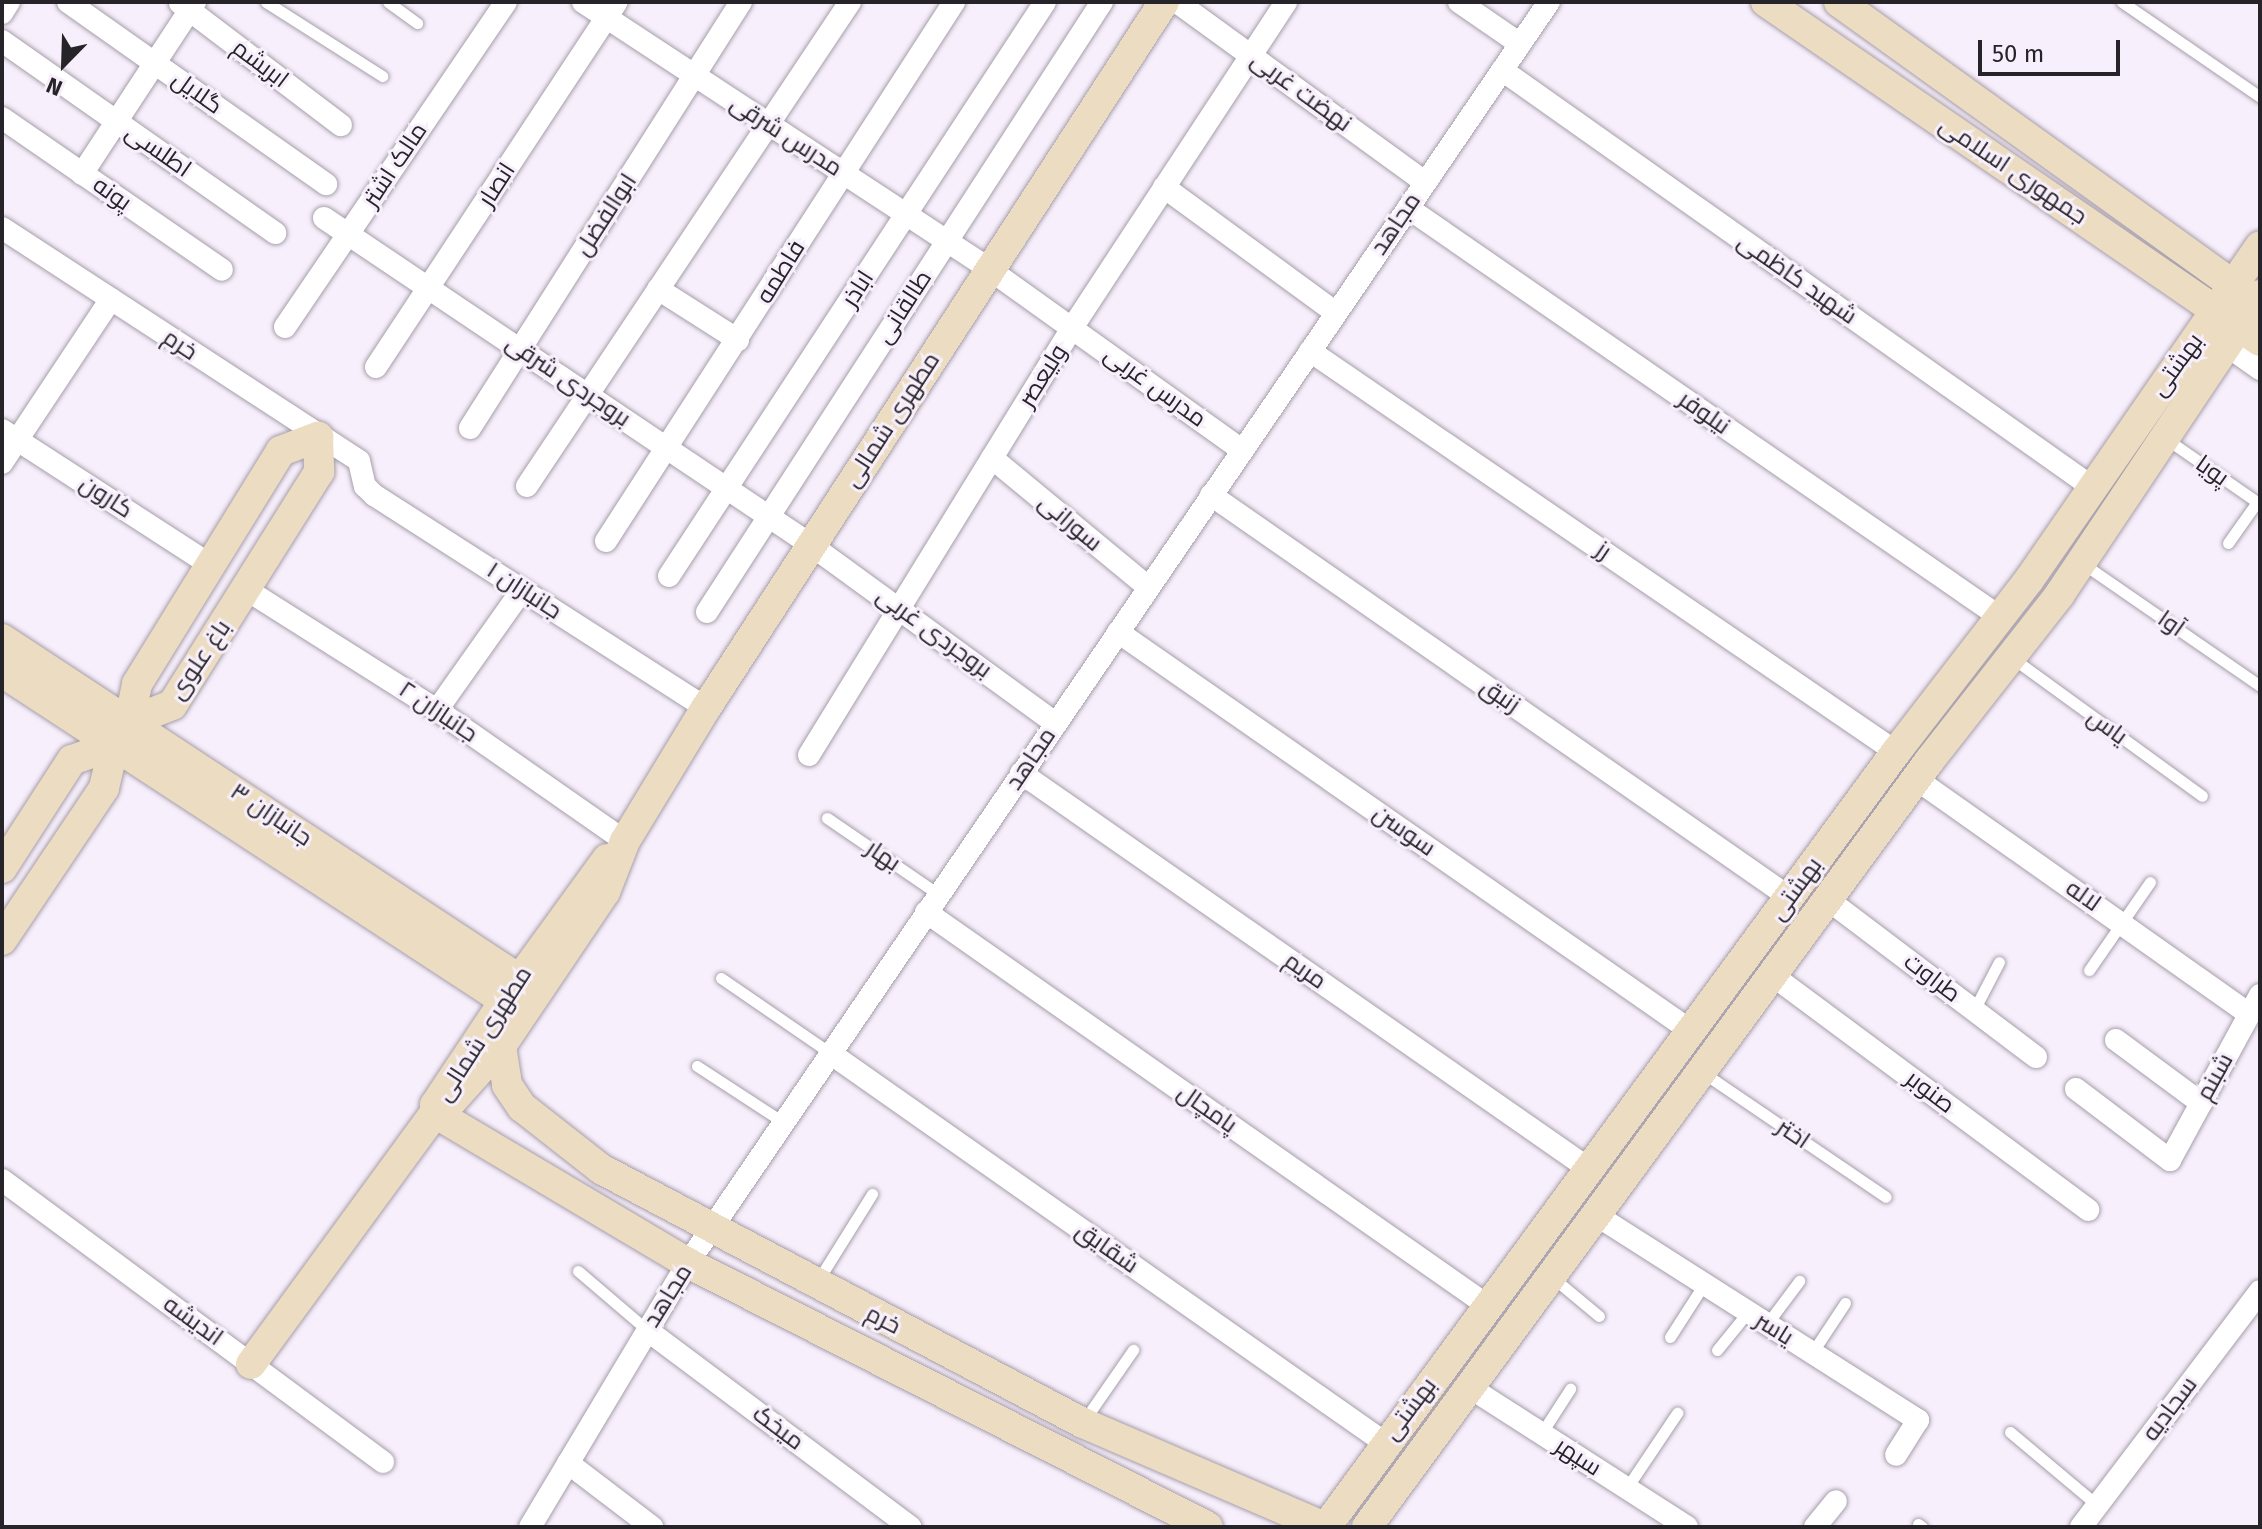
<!DOCTYPE html>
<html>
<head>
<meta charset="utf-8">
<style>
	body { margin:0 }
	#map { position:relative; width:2262px; height:1529px; overflow:hidden; background:#f7effb; font-family:"Fira Sans",Cairo,sans-serif }
	div>[style] { position:absolute }
	[style*='--x'] { left:calc(var(--x)*1px); top:calc(var(--y)*1px); width:calc(var(--w)*1px); rotate:calc(var(--a)*1deg) }
	.roads { filter:drop-shadow(0 0 2px #a69eaa) drop-shadow(0 0 2px #a69eaa) }
	.lane>* { height:11px; margin:-5.5px; padding:0 5.5px; transform-origin:5.5px; border-radius:5.5px; background:#fff }
	.street>* { height:22px; margin:-11px; padding:0 11px; transform-origin:11px; border-radius:11px; background:#fff }
	.secondary>* { height:30px; margin:-15px; padding:0 15px; transform-origin:15px; border-radius:15px; background:#ecddc2 }
	span { translate:-50% -50%; white-space:nowrap; text-align:center; line-height:1.15; -webkit-text-stroke:6px #f7effb; paint-order:stroke }
	.street-label { font-size:24px; color:#272429 }
	.frame { position:absolute; inset:0; border:4px solid #272429; pointer-events:none }
	.north { position:absolute; left:24px; top:24px; width:80px; height:80px; -webkit-text-stroke:6px #f7effb; paint-order:stroke; rotate:203deg; font-size:22px; font-weight:700; line-height:32px; text-align:center; color:#272429 }
	.north::after { content:''; display:block; margin:auto; width:28px; height:36px; background:#272429; clip-path:polygon(50% 0,100% 100%,50% 72%,0 100%) }
	.scale { position:absolute; left:1978px; top:40px; width:142px; height:36px; box-sizing:border-box; border:4px solid #272429; border-top:0; padding-left:10px; font-size:24px; line-height:28px; white-space:nowrap; color:#272429; -webkit-text-stroke:6px #f7effb; paint-order:stroke }
</style>
</head>
<body>
<div id="map">
	<div class="roads">
		<div class="lane">
			<div style="--x:266;--y:2;--w:138;--a:32.5"></div>
			<div style="--x:388;--y:2;--w:36;--a:36"></div>
			<div style="--x:2122;--y:2;--w:168;--a:34.5"></div>
			<div style="--x:2165;--y:438;--w:116;--a:34.8"></div>
			<div style="--x:2228;--y:543;--w:50;--a:-54.7"></div>
			<div style="--x:2082;--y:563;--w:216;--a:34.6"></div>
			<div style="--x:2011;--y:657;--w:236;--a:36"></div>
			<div style="--x:827;--y:818;--w:135;--a:34.4"></div>
			<div style="--x:2089;--y:970;--w:107;--a:-55.3"></div>
			<div style="--x:721;--y:978;--w:132;--a:34.5"></div>
			<div style="--x:1974;--y:1010;--w:54;--a:-62.5"></div>
			<div style="--x:697;--y:1066;--w:103;--a:33.1"></div>
			<div style="--x:1702;--y:1072;--w:222;--a:34.2"></div>
			<div style="--x:578;--y:1271;--w:91;--a:40.5"></div>
			<div style="--x:1552;--y:1277;--w:61;--a:39.7"></div>
			<div style="--x:817;--y:1282;--w:104;--a:-58"></div>
			<div style="--x:1767;--y:1324;--w:54;--a:-53.3"></div>
			<div style="--x:1670;--y:1337;--w:63;--a:-57.3"></div>
			<div style="--x:1717;--y:1350;--w:49;--a:-50.8"></div>
			<div style="--x:1812;--y:1353;--w:60;--a:-56.6"></div>
			<div style="--x:1083;--y:1422;--w:88;--a:-55.2"></div>
			<div style="--x:2010;--y:1432;--w:114;--a:40"></div>
			<div style="--x:1541;--y:1434;--w:54;--a:-57.2"></div>
			<div style="--x:1626;--y:1489;--w:92;--a:-56.1"></div>
			<div style="--x:1918;--y:1524;--w:5;--a:37"></div>
		</div>
		<div class="street">
			<div style="--x:68;--y:2;--w:316;--a:35.2"></div>
			<div style="--x:583;--y:2;--w:486;--a:33.3"></div>
			<div style="--x:989;--y:269;--w:311;--a:35.6"></div>
			<div style="--x:1177;--y:2;--w:306;--a:36"></div>
			<div style="--x:1459;--y:2;--w:74;--a:34.5"></div>
			<div style="--x:180;--y:3;--w:202;--a:37.2"></div>
			<div style="--x:2;--y:13;--w:13;--a:-58"></div>
			<div style="--x:2;--y:41;--w:334;--a:35.1"></div>
			<div style="--x:1502;--y:70;--w:722;--a:35.25"></div>
			<div style="--x:2;--y:118;--w:267;--a:34.6"></div>
			<div style="--x:82;--y:174;--w:206;--a:-56.7"></div>
			<div style="--x:1164;--y:187;--w:213;--a:36.2"></div>
			<div style="--x:1408;--y:208;--w:720;--a:34.64"></div>
			<div style="--x:324;--y:218;--w:587;--a:33.88"></div>
			<div style="--x:811;--y:545;--w:302;--a:36.1"></div>
			<div style="--x:2;--y:228;--w:426;--a:33.1"></div>
			<div style="--x:359;--y:461;--w:26;--a:77"></div>
			<div style="--x:365;--y:486;--w:13;--a:45"></div>
			<div style="--x:374;--y:495;--w:394;--a:32.7"></div>
			<div style="--x:658;--y:289;--w:95;--a:32.5"></div>
			<div style="--x:285;--y:327;--w:393;--a:-55.8"></div>
			<div style="--x:2226;--y:345;--w:42;--a:35.2"></div>
			<div style="--x:1310;--y:351;--w:710;--a:34.38"></div>
			<div style="--x:376;--y:367;--w:437;--a:-56.6"></div>
			<div style="--x:470;--y:428;--w:505;--a:-57.54"></div>
			<div style="--x:2;--y:430;--w:247;--a:32.9"></div>
			<div style="--x:992;--y:458;--w:202;--a:39.6"></div>
			<div style="--x:2;--y:463;--w:197;--a:-56.4"></div>
			<div style="--x:527;--y:486;--w:582;--a:-56.28"></div>
			<div style="--x:1211;--y:495;--w:704;--a:34.82"></div>
			<div style="--x:606;--y:541;--w:642;--a:-57.15"></div>
			<div style="--x:669;--y:576;--w:686;--a:-56.77"></div>
			<div style="--x:247;--y:590;--w:225;--a:32.3"></div>
			<div style="--x:437;--y:710;--w:229;--a:34.9"></div>
			<div style="--x:707;--y:612;--w:727;--a:-57.08"></div>
			<div style="--x:1118;--y:632;--w:698;--a:34.85"></div>
			<div style="--x:437;--y:710;--w:147;--a:-54.7"></div>
			<div style="--x:809;--y:755;--w:501;--a:-58.37"></div>
			<div style="--x:1072;--y:328;--w:390;--a:-56.7"></div>
			<div style="--x:1021;--y:773;--w:692;--a:34.88"></div>
			<div style="--x:1916;--y:779;--w:408;--a:35.2"></div>
			<div style="--x:1827;--y:899;--w:262;--a:37.1"></div>
			<div style="--x:926;--y:912;--w:686;--a:35.03"></div>
			<div style="--x:1772;--y:975;--w:394;--a:36.6"></div>
			<div style="--x:2116;--y:1040;--w:106;--a:36.5"></div>
			<div style="--x:830;--y:1053;--w:678;--a:35.1"></div>
			<div style="--x:2076;--y:1089;--w:118;--a:37.1"></div>
			<div style="--x:2170;--y:1160;--w:188;--a:-61.4"></div>
			<div style="--x:2;--y:1180;--w:474;--a:36.5"></div>
			<div style="--x:1596;--y:1215;--w:382;--a:32.5"></div>
			<div style="--x:1918;--y:1420;--w:41;--a:122.2"></div>
			<div style="--x:647;--y:1330;--w:329;--a:36.8"></div>
			<div style="--x:1469;--y:1387;--w:259;--a:32.7"></div>
			<div style="--x:568;--y:1463;--w:106;--a:37.3"></div>
			<div style="--x:530;--y:1527;--w:308;--a:-59.1"></div>
			<div style="--x:688;--y:1263;--w:1527;--a:-55.68"></div>
			<div style="--x:1815;--y:1527;--w:33;--a:-51"></div>
			<div style="--x:2081;--y:1527;--w:296;--a:-52.8"></div>
		</div>
		<div class="secondary">
			<div style="--x:1766;--y:2;--w:599;--a:34.46"></div>
			<div style="--x:1839;--y:2;--w:506;--a:35.67"></div>
			<div style="--x:318;--y:437;--w:35;--a:88"></div>
			<div style="--x:319;--y:472;--w:275;--a:122.2"></div>
			<div style="--x:172;--y:705;--w:46;--a:158.4"></div>
			<div style="--x:129;--y:722;--w:39;--a:-78"></div>
			<div style="--x:137;--y:684;--w:274;--a:-58.3"></div>
			<div style="--x:281;--y:451;--w:40;--a:-21"></div>
			<div style="--x:2;--y:639;--w:637;--a:33.34"></div>
			<div style="--x:2;--y:672;--w:618;--a:33.18"></div>
			<div style="--x:2;--y:868;--w:129;--a:-57.1"></div>
			<div style="--x:72;--y:760;--w:45;--a:-19.7"></div>
			<div style="--x:2;--y:940;--w:183;--a:-56.1"></div>
			<div style="--x:104;--y:788;--w:44;--a:-76.9"></div>
			<div style="--x:114;--y:745;--w:18;--a:-56"></div>
			<div style="--x:501;--y:1046;--w:39;--a:81"></div>
			<div style="--x:507;--y:1085;--w:27;--a:56"></div>
			<div style="--x:522;--y:1107;--w:100;--a:38.1"></div>
			<div style="--x:601;--y:1169;--w:545;--a:27.79"></div>
			<div style="--x:1083;--y:1423;--w:262;--a:23.3"></div>
			<div style="--x:435;--y:1113;--w:8;--a:-14"></div>
			<div style="--x:443;--y:1111;--w:87;--a:-48.3"></div>
			<div style="--x:501;--y:1046;--w:186;--a:-56"></div>
			<div style="--x:605;--y:892;--w:55;--a:-68.6"></div>
			<div style="--x:625;--y:841;--w:156;--a:-58.7"></div>
			<div style="--x:706;--y:708;--w:842;--a:-57.03"></div>
			<div style="--x:435;--y:1113;--w:294;--a:30.7"></div>
			<div style="--x:688;--y:1263;--w:583;--a:26.92"></div>
			<div style="--x:251;--y:1364;--w:311;--a:-53.8"></div>
			<div style="--x:435;--y:1113;--w:8;--a:-90"></div>
			<div style="--x:435;--y:1105;--w:133;--a:-56.3"></div>
			<div style="--x:509;--y:994;--w:167;--a:-54"></div>
			<div style="--x:1326;--y:1527;--w:962;--a:-53.67"></div>
			<div style="--x:1896;--y:752;--w:217;--a:-52.3"></div>
			<div style="--x:2029;--y:580;--w:406;--a:-55.3"></div>
			<div style="--x:1367;--y:1527;--w:951;--a:-53.72"></div>
			<div style="--x:1930;--y:760;--w:211;--a:-51.9"></div>
			<div style="--x:2060;--y:594;--w:360;--a:-56.2"></div>
		</div>
	</div>
	<div class="street-label">
		<span style="left:260px;top:64px;rotate:37deg">ابریشم</span>
		<span style="left:1301px;top:92px;rotate:36deg">نهضت غربی</span>
		<span style="left:197px;top:93px;rotate:35deg">گلایل</span>
		<span style="left:786px;top:136px;rotate:33deg">مدرس شرقی</span>
		<span style="left:158px;top:151px;rotate:35deg">اطلسی</span>
		<span style="left:395px;top:165px;rotate:-56deg">مالک اشتر</span>
		<span style="left:2013px;top:171px;rotate:34deg">جمهوری اسلامی</span>
		<span style="left:497px;top:185px;rotate:-57deg">انصار</span>
		<span style="left:112px;top:194px;rotate:35deg">پونه</span>
		<span style="left:606px;top:215px;rotate:-57deg">ابوالفضل</span>
		<span style="left:1396px;top:224px;rotate:-56deg">مجاهد</span>
		<span style="left:781px;top:272px;rotate:-58deg">فاطمه</span>
		<span style="left:1797px;top:279px;rotate:35deg">شهید کاظمی</span>
		<span style="left:858px;top:289px;rotate:-57deg">اباذر</span>
		<span style="left:904px;top:307px;rotate:-57deg">طالقانی</span>
		<span style="left:180px;top:345px;rotate:34deg">خرم</span>
		<span style="left:2177px;top:365px;rotate:-54deg">بهشتی</span>
		<span style="left:1043px;top:376px;rotate:-58deg">ولیعصر</span>
		<span style="left:568px;top:381px;rotate:34deg">بروجردی شرقی</span>
		<span style="left:1155px;top:387px;rotate:36deg">مدرس غربی</span>
		<span style="left:1704px;top:413px;rotate:35deg">نیلوفر</span>
		<span style="left:892px;top:420px;rotate:-57deg">مطهری شمالی</span>
		<span style="left:2212px;top:471px;rotate:35deg">پویا</span>
		<span style="left:106px;top:497px;rotate:33deg">کارون</span>
		<span style="left:1070px;top:523px;rotate:40deg">سورانی</span>
		<span style="left:1603px;top:551px;rotate:34deg">رز</span>
		<span style="left:524px;top:591px;rotate:33deg">جانبازان ۱</span>
		<span style="left:2171px;top:624px;rotate:35deg">آوا</span>
		<span style="left:934px;top:633px;rotate:36deg">بروجردی غربی</span>
		<span style="left:200px;top:660px;rotate:-56deg">باغ علوی</span>
		<span style="left:1500px;top:696px;rotate:35deg">زنبق</span>
		<span style="left:438px;top:712px;rotate:34deg">جانبازان ۲</span>
		<span style="left:2107px;top:727px;rotate:36deg">یاس</span>
		<span style="left:1031px;top:759px;rotate:-56deg">مجاهد</span>
		<span style="left:271px;top:815px;rotate:34deg">جانبازان ۳</span>
		<span style="left:1404px;top:831px;rotate:35deg">سوسن</span>
		<span style="left:883px;top:856px;rotate:34deg">بهار</span>
		<span style="left:1796px;top:889px;rotate:-54deg">بهشتی</span>
		<span style="left:2083px;top:896px;rotate:35deg">لاله</span>
		<span style="left:1305px;top:971px;rotate:35deg">مریم</span>
		<span style="left:1932px;top:978px;rotate:37deg">طراوت</span>
		<span style="left:484px;top:1034px;rotate:-57deg">مطهری شمالی</span>
		<span style="left:2215px;top:1077px;rotate:-61deg">شبنم</span>
		<span style="left:1930px;top:1092px;rotate:37deg">صنوبر</span>
		<span style="left:1207px;top:1109px;rotate:35deg">پامچال</span>
		<span style="left:1793px;top:1134px;rotate:34deg">اختر</span>
		<span style="left:1107px;top:1248px;rotate:35deg">شقایق</span>
		<span style="left:668px;top:1296px;rotate:-58deg">مجاهد</span>
		<span style="left:883px;top:1320px;rotate:27deg">خرم</span>
		<span style="left:193px;top:1321px;rotate:36deg">اندیشه</span>
		<span style="left:1774px;top:1329px;rotate:32deg">یاسر</span>
		<span style="left:1410px;top:1409px;rotate:-53deg">بهشتی</span>
		<span style="left:2170px;top:1409px;rotate:-53deg">سجادیه</span>
		<span style="left:778px;top:1428px;rotate:37deg">میخک</span>
		<span style="left:1578px;top:1457px;rotate:33deg">سپهر</span>
	</div>
	<div class="frame"></div>
	<div class="north">N</div>
	<div class="scale">50 m</div>
</div>
</body>
</html>
